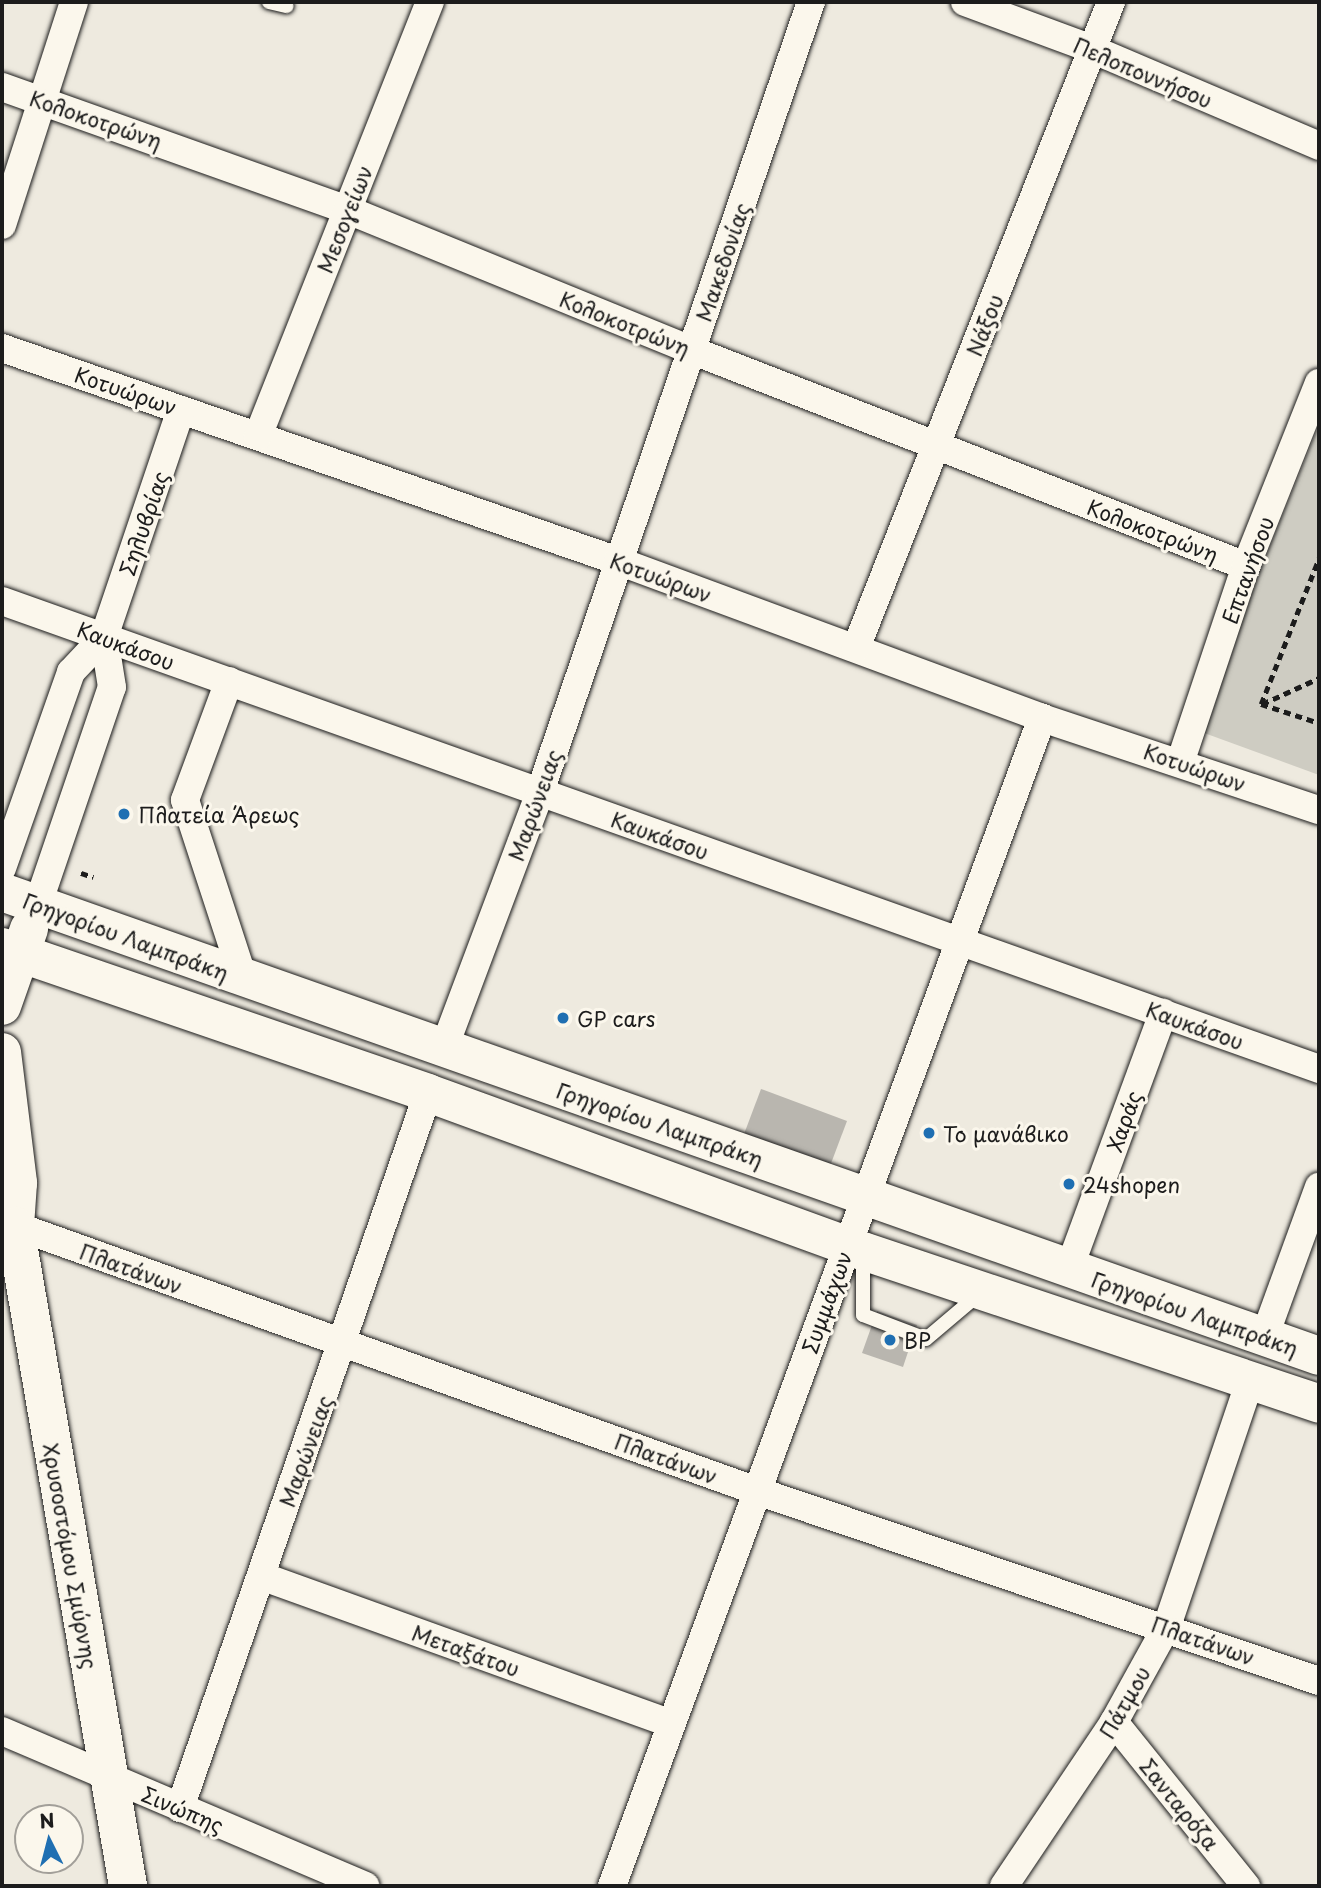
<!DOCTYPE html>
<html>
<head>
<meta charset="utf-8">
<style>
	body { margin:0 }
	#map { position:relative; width:1321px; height:1888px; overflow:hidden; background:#eeeadf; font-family:"Playpen Sans",sans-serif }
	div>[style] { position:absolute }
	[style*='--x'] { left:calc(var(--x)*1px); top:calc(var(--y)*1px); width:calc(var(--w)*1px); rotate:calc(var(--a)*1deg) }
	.green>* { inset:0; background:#ceccc2 }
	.building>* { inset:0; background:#b9b6af }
	.path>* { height:4.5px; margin-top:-2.25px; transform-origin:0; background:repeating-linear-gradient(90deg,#1c1c1c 0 7px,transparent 0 12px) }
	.roads { filter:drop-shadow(0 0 2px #1c1c1c) drop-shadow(0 0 2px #1c1c1c) }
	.lane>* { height:14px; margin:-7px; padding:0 7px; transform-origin:7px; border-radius:7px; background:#fbf7ec }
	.street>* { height:28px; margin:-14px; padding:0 14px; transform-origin:14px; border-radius:14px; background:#fbf7ec }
	.secondary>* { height:38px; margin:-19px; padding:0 19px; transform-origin:19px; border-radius:19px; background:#fbf7ec }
	.dots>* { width:19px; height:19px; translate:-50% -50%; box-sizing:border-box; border:4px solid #fbf7ec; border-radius:50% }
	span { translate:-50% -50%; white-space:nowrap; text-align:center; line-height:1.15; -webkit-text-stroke:6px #fbf7ec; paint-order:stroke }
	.street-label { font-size:21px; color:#1c1c1c }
	.poi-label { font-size:21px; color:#1c1c1c }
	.left { translate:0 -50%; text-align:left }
	.frame { position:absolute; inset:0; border:4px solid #1c1c1c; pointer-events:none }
	.north { position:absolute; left:14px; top:1804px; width:70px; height:70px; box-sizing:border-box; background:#fbf7ec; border:2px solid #a29f99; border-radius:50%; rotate:354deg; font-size:19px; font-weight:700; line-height:28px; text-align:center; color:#1c1c1c }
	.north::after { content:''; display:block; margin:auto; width:24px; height:32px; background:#1f6fb2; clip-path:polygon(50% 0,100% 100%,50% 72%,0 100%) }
</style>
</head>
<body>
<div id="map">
	<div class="green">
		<div style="clip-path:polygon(1319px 425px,1319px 775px,1196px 730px)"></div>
	</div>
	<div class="building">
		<div style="clip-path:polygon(761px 1089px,847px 1121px,827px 1174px,741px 1142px)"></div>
		<div style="clip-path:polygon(877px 1311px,917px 1325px,903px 1367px,862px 1353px)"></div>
	</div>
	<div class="path">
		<div style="--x:1261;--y:704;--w:157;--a:-68.3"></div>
		<div style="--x:1261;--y:704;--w:61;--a:18.1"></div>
		<div style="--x:1262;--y:704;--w:63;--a:-24.5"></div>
		<div style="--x:81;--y:873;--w:13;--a:18"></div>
	</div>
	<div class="roads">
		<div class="lane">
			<div style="--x:269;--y:2;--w:18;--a:13"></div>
			<div style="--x:863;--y:1252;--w:63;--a:90"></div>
			<div style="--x:863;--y:1315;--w:67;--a:20.9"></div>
			<div style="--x:926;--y:1339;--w:70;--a:-40.3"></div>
		</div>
		<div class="street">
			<div style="--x:965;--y:2;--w:135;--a:20.3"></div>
			<div style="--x:1092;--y:49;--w:247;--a:23.1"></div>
			<div style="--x:2;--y:87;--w:367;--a:19.6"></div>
			<div style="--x:348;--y:210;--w:370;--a:22.2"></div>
			<div style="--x:691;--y:350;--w:596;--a:21.27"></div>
			<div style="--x:2;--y:225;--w:234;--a:-72.1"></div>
			<div style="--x:2;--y:348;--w:652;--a:19.07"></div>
			<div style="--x:618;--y:561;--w:452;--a:20.3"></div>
			<div style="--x:1042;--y:718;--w:292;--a:18.4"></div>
			<div style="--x:258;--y:436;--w:467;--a:-68.4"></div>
			<div style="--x:2;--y:601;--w:1398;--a:19.56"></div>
			<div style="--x:856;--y:648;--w:695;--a:-68.46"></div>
			<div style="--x:229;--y:681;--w:127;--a:110.3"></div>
			<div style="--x:185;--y:800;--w:186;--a:71.9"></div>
			<div style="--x:1181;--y:760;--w:205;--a:-71.5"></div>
			<div style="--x:1246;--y:566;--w:197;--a:-68.3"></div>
			<div style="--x:2;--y:868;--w:208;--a:-70.6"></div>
			<div style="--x:71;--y:672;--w:48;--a:-46.7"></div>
			<div style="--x:104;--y:637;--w:240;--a:-71.3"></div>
			<div style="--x:38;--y:904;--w:229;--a:-71.2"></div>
			<div style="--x:112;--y:687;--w:51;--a:-99.1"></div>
			<div style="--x:444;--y:1048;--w:273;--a:-69.4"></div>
			<div style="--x:540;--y:792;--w:835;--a:-71.07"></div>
			<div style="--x:2;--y:1221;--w:802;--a:19.68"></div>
			<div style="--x:757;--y:1491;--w:593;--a:18.68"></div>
			<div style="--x:1069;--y:1269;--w:273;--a:-69.8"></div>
			<div style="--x:1264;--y:1338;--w:161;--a:-70"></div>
			<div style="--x:261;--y:1576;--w:435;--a:19.8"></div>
			<div style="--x:1114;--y:1722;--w:211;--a:51.2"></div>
			<div style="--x:2;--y:1731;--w:395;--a:23.1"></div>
			<div style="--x:180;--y:1808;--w:757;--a:-70.87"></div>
			<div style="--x:612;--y:1886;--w:1245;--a:-69.79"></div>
			<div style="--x:1004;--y:1886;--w:197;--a:-56.1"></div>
			<div style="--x:1114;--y:1722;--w:110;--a:-61.1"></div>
			<div style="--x:1167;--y:1626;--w:259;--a:-71.3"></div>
		</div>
		<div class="secondary">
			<div style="--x:2;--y:892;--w:1396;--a:19.41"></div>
			<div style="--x:2;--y:947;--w:450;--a:18.9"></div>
			<div style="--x:428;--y:1093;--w:463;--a:20"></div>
			<div style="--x:863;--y:1251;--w:481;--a:18.5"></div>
			<div style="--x:2;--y:1006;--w:82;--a:-70.7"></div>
			<div style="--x:2;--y:1052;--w:132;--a:83"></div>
			<div style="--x:18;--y:1183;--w:43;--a:94"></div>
			<div style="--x:15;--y:1226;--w:670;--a:80.28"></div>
		</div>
	</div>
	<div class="dots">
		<div style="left:124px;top:814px;background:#1f6fb2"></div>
		<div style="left:563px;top:1018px;background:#1f6fb2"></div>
		<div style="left:929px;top:1133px;background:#1f6fb2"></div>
		<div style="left:1069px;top:1184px;background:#1f6fb2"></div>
		<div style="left:890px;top:1340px;background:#1f6fb2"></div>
	</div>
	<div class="street-label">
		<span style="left:1143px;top:72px;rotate:23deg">Πελοποννήσου</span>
		<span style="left:96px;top:119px;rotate:19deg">Κολοκοτρώνη</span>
		<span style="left:344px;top:219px;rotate:-68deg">Μεσογείων</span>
		<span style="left:722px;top:262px;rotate:-71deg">Μακεδονίας</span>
		<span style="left:625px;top:323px;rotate:22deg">Κολοκοτρώνη</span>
		<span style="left:984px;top:325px;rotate:-69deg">Νάξου</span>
		<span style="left:126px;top:390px;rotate:19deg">Κοτυώρων</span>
		<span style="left:143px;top:523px;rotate:-71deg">Σηλυβρίας</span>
		<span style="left:1153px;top:530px;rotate:21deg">Κολοκοτρώνη</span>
		<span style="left:1247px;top:570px;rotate:-70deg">Επτανήσου</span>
		<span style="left:661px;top:577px;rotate:20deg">Κοτυώρων</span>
		<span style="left:126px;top:645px;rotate:20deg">Καυκάσου</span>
		<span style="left:1195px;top:767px;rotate:19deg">Κοτυώρων</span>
		<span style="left:534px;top:805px;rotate:-70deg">Μαρώνειας</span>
		<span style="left:660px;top:835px;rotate:20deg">Καυκάσου</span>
		<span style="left:126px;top:936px;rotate:20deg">Γρηγορίου Λαμπράκη</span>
		<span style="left:1195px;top:1025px;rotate:20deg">Καυκάσου</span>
		<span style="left:1123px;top:1121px;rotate:-70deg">Χαράς</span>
		<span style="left:660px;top:1124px;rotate:19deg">Γρηγορίου Λαμπράκη</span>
		<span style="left:131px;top:1268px;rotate:20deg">Πλατάνων</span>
		<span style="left:826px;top:1302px;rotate:-70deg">Συμμάχων</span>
		<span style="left:1195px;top:1313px;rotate:19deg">Γρηγορίου Λαμπράκη</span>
		<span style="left:305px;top:1451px;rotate:-70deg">Μαρώνειας</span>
		<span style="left:666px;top:1458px;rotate:20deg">Πλατάνων</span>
		<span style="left:71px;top:1556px;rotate:80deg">Χρυσοστόμου Σμύρνης</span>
		<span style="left:1203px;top:1640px;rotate:19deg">Πλατάνων</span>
		<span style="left:466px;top:1650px;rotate:20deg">Μεταξάτου</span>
		<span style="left:1124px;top:1702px;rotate:-60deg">Πάτμου</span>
		<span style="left:1180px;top:1804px;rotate:51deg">Σανταρόζα</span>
		<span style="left:183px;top:1809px;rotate:23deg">Σινώπης</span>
	</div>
	<div class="poi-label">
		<span class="left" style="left:138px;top:814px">Πλατεία Άρεως</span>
		<span class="left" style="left:577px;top:1018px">GP cars</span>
		<span class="left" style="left:943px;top:1133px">Το μανάβικο</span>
		<span class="left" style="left:1083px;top:1184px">24shopen</span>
		<span class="left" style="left:904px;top:1340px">BP</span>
	</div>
	<div class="frame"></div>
	<div class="north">N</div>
</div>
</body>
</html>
